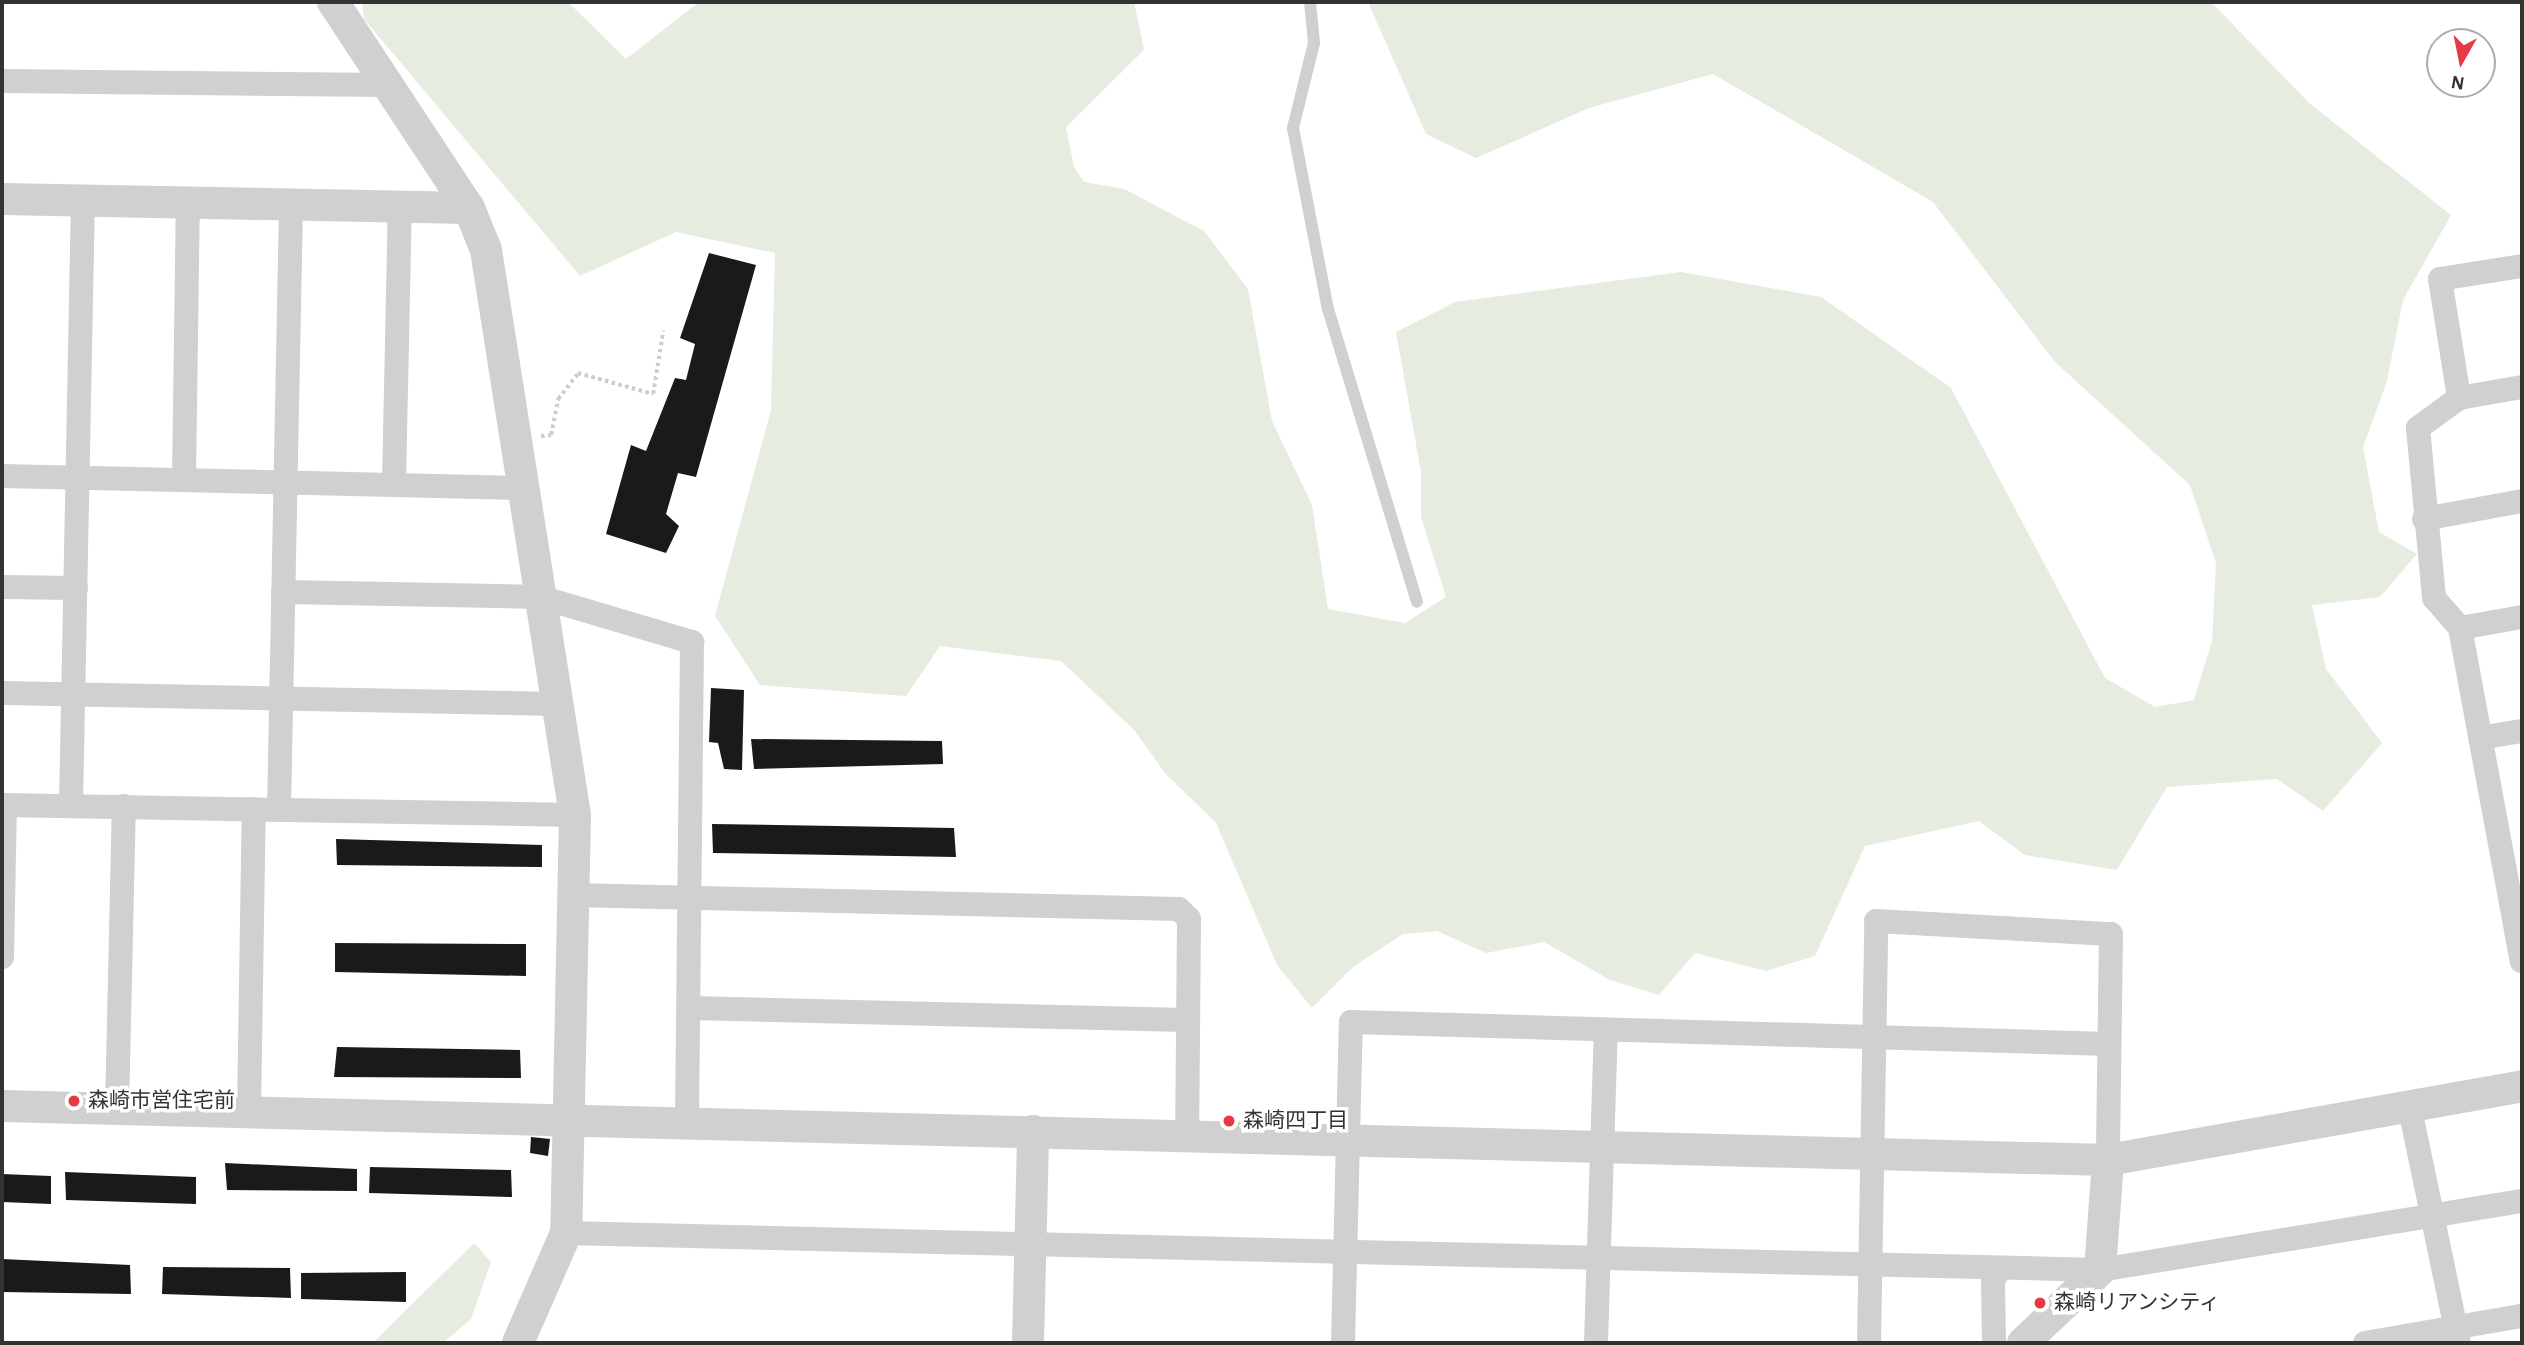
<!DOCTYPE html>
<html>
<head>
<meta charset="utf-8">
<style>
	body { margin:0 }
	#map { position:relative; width:2524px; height:1345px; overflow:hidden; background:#fff; font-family:"Alegreya Sans","Noto Sans JP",sans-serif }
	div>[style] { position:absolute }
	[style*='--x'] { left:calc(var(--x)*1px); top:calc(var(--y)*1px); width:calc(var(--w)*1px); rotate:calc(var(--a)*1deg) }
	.green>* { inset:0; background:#e6ecdf }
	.building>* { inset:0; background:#1a1a1a }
	.path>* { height:3.5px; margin-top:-1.75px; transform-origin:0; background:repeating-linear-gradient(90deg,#cdcdcd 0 3.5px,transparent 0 7px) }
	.service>* { height:12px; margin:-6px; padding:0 6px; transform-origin:6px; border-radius:6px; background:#d0d0d0 }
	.minor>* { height:24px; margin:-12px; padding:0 12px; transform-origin:12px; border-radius:12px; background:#d0d0d0 }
	.tertiary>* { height:32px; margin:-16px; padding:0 16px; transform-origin:16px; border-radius:16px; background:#d0d0d0 }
	.dots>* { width:19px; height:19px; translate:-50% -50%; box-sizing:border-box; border:4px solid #fff; border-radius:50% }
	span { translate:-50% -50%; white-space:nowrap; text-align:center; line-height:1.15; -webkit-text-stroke:7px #fff; paint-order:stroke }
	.poi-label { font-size:21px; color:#333 }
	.left { translate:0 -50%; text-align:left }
	.frame { position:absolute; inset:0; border:4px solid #333; pointer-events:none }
	.north { position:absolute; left:2426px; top:28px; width:70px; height:70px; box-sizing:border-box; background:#fff; border:2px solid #adadad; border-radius:50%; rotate:189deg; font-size:19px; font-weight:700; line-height:28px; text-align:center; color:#333 }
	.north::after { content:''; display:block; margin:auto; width:24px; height:32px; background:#e63946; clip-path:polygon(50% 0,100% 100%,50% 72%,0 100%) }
</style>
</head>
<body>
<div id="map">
	<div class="green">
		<div style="clip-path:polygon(362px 2px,568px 2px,626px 59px,699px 2px,1134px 2px,1144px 50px,1066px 127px,1074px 167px,1084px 182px,1124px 189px,1204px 231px,1248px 289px,1272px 421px,1312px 505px,1328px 609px,1405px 623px,1446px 597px,1421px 517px,1421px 472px,1396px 332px,1455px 302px,1681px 272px,1821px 297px,1951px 388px,2105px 678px,2155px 707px,2194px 700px,2212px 641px,2216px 563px,2190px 485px,2055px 362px,1933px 202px,1713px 74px,1589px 108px,1476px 158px,1426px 134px,1368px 2px,2211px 2px,2309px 103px,2451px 215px,2403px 300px,2387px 381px,2363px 447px,2379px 532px,2417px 554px,2380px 597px,2312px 605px,2326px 669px,2382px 743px,2323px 811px,2277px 779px,2167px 787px,2117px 870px,2025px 855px,1979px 821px,1865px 846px,1815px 956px,1766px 971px,1695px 953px,1659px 995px,1610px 980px,1544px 942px,1486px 953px,1437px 931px,1403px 934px,1353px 967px,1312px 1008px,1277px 965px,1216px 823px,1165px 773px,1135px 731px,1061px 661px,940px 646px,906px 696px,760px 685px,715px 616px,771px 410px,775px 253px,676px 232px,580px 276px,364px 19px)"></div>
		<div style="clip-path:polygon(474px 1243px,491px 1262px,471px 1319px,443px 1343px,373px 1343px)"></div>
	</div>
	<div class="building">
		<div style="clip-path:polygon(709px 253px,756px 265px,696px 477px,678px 473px,666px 514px,679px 526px,666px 553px,606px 534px,631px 445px,646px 451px,675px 378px,686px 380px,695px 344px,680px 338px)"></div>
		<div style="clip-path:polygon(711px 688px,744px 690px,742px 770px,724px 769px,718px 743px,709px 742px)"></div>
		<div style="clip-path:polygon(751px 739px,942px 741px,943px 764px,754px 769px)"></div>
		<div style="clip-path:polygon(712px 824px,954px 828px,956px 857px,713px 853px)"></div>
		<div style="clip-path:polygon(336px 839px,542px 845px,542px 867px,337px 865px)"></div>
		<div style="clip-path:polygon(335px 943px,526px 944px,526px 976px,335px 972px)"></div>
		<div style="clip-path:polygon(337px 1047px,520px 1050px,521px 1078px,334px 1077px)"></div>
		<div style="clip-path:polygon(531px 1137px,550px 1139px,548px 1156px,530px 1153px)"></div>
		<div style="clip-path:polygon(225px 1163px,357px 1169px,357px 1191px,227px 1190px)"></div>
		<div style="clip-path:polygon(370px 1167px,511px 1170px,512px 1197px,369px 1193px)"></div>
		<div style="clip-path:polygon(65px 1172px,196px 1177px,196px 1204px,66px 1200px)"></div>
		<div style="clip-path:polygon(2px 1174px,51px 1176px,51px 1204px,2px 1202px)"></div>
		<div style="clip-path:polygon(2px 1259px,130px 1265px,131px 1294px,2px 1292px)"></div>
		<div style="clip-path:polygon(163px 1267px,290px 1268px,291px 1298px,162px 1294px)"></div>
		<div style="clip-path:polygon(406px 1272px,406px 1302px,301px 1299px,301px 1273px)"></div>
	</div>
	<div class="path">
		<div style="--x:541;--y:436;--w:10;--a:-6"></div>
		<div style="--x:551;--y:435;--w:37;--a:-79"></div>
		<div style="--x:558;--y:399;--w:33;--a:-52"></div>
		<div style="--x:578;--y:373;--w:78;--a:15.6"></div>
		<div style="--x:653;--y:394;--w:64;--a:-81"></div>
	</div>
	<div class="service">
		<div style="--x:1310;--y:2;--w:41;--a:84.4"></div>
		<div style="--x:1314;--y:43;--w:88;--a:103.9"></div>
		<div style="--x:1293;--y:128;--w:184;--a:79.1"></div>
		<div style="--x:1328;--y:309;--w:306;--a:73.1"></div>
	</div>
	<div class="minor">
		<div style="--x:2;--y:81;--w:388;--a:0.6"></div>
		<div style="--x:2522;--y:266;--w:83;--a:171"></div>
		<div style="--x:2440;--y:279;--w:121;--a:80.9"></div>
		<div style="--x:2459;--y:398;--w:51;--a:143.8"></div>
		<div style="--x:2418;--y:428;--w:171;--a:84.6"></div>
		<div style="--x:2434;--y:598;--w:40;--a:49"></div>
		<div style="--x:2460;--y:628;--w:339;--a:79.5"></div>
		<div style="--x:2459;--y:398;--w:64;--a:-9.9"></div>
		<div style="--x:2;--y:476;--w:520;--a:1.32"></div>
		<div style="--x:184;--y:479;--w:278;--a:-89.2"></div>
		<div style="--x:394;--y:484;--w:276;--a:-88.8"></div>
		<div style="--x:2424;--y:519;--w:100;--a:-10.4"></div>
		<div style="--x:2;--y:587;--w:74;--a:0.8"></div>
		<div style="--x:283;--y:592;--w:257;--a:1.1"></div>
		<div style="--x:540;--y:597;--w:159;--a:16.5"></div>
		<div style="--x:692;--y:642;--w:481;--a:90.6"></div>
		<div style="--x:2460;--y:628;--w:63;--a:-10.1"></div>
		<div style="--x:2;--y:693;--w:555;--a:1.14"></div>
		<div style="--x:2480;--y:738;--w:43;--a:-9.5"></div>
		<div style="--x:2;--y:805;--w:573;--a:1"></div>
		<div style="--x:71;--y:806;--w:606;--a:-88.87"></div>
		<div style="--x:279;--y:810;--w:605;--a:-88.86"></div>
		<div style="--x:574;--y:895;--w:605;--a:1.33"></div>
		<div style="--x:1179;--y:909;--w:14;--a:45"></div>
		<div style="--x:1189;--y:919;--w:215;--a:90.5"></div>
		<div style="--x:2;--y:957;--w:152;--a:-88.9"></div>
		<div style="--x:691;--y:1008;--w:496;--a:1.4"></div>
		<div style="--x:117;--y:1109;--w:303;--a:-88.7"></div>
		<div style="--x:2410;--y:1109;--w:239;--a:78.2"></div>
		<div style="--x:249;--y:1112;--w:303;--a:-89.1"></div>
		<div style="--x:566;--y:1233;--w:1534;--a:1.38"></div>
		<div style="--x:2100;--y:1270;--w:428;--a:-9.3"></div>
		<div style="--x:1343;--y:1343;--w:321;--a:-88.6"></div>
		<div style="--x:1351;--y:1022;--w:758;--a:1.66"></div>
		<div style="--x:1596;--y:1343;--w:312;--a:-88.2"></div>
		<div style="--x:1869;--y:1343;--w:422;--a:-89"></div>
		<div style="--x:1876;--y:921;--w:235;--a:3.2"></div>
		<div style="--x:2111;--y:934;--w:226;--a:90.8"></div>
		<div style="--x:1994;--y:1343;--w:63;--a:-90.9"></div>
		<div style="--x:1993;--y:1280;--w:14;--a:-56"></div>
		<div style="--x:2365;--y:1343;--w:159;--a:-9.8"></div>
	</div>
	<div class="tertiary">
		<div style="--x:333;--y:2;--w:247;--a:56.6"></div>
		<div style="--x:469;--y:208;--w:45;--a:68"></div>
		<div style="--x:486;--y:250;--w:572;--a:81.05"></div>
		<div style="--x:575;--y:815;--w:418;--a:91.2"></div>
		<div style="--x:566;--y:1233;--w:120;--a:113.6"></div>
		<div style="--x:2;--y:199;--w:467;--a:1.1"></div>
		<div style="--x:2;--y:1106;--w:2107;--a:1.47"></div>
		<div style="--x:2108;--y:1160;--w:421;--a:-10.1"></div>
		<div style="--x:1028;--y:1343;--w:212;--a:-88.6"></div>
		<div style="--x:2023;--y:1343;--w:106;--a:-43.5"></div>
		<div style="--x:2100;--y:1270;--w:110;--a:-85.8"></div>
	</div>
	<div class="dots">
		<div style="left:74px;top:1101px;background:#e63946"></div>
		<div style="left:1229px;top:1121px;background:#e63946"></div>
		<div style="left:2040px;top:1303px;background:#e63946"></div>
	</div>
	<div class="poi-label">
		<span class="left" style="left:88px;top:1101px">森崎市営住宅前</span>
		<span class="left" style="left:1243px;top:1121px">森崎四丁目</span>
		<span class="left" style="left:2054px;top:1303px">森崎リアンシティ</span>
	</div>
	<div class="frame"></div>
	<div class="north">N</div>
</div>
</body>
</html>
